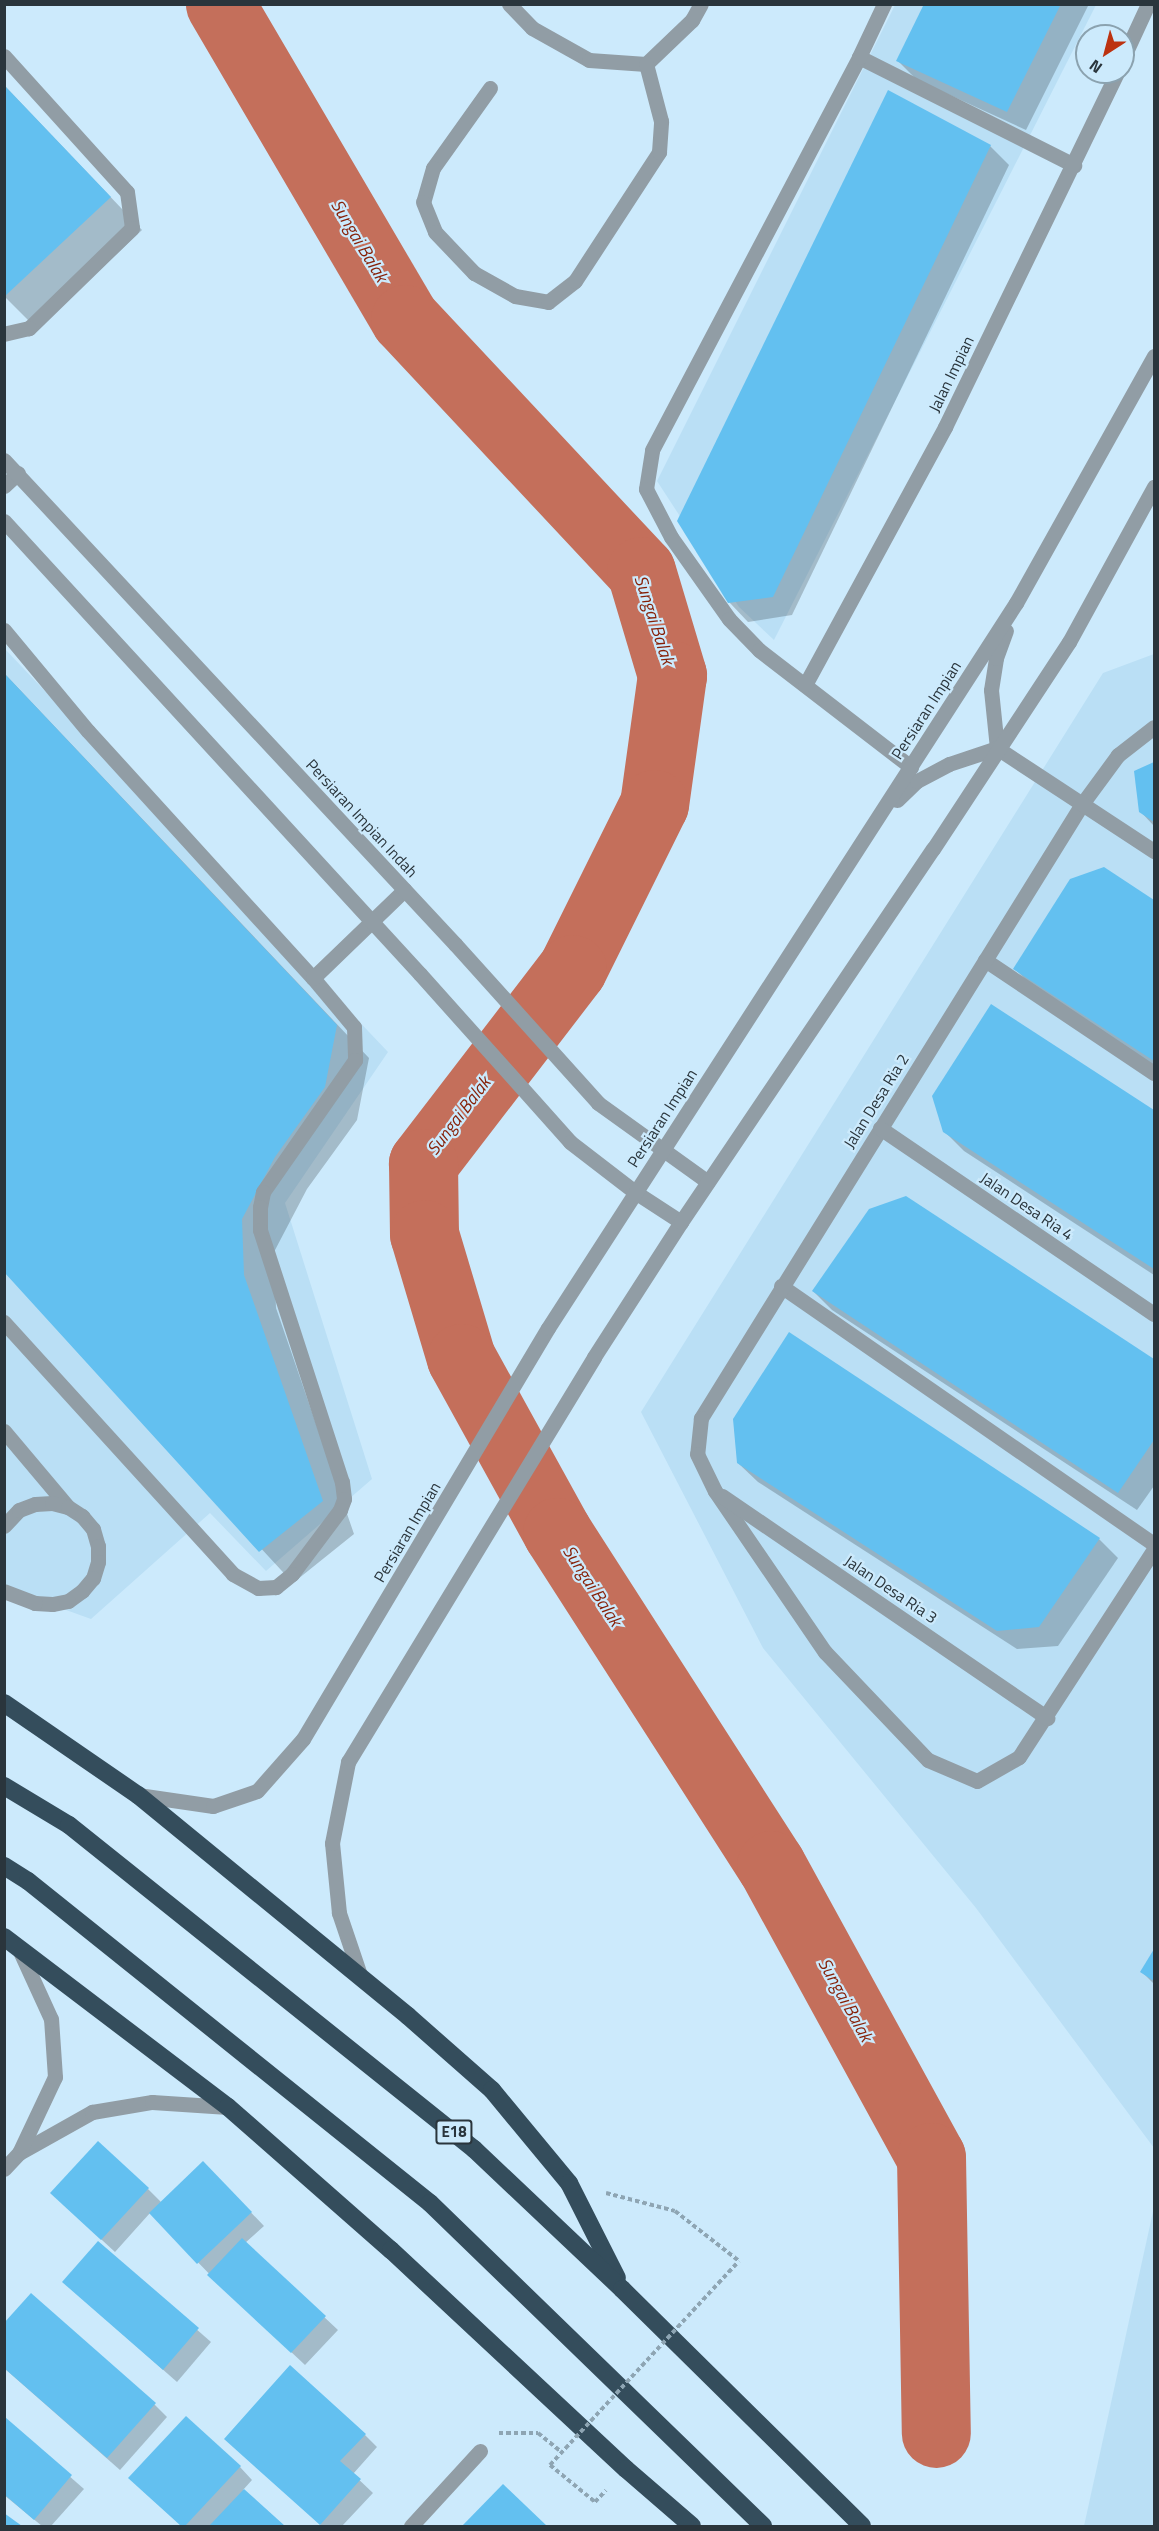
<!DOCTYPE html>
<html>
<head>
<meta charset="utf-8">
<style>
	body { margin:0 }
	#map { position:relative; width:1159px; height:2531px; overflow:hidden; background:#cceafc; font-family:"Titillium Web",sans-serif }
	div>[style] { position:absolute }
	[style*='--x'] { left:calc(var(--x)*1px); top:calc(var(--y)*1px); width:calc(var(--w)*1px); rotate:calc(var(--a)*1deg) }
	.built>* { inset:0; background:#badff5 }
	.shadow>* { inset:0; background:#0003 }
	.river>* { height:69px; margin:-34.5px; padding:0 34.5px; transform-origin:34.5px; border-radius:34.5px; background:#c46f5b }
	.building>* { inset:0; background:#63c0f0 }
	.path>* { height:4px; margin-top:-2px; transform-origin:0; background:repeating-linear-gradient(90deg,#8ea5b3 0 4.5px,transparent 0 7.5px) }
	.service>* { height:15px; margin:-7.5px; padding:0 7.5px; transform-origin:7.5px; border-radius:7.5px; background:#919da5 }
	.minor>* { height:15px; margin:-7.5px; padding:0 7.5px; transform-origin:7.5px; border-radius:7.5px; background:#919da5 }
	.tertiary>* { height:15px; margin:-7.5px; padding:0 7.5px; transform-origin:7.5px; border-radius:7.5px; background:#919da5 }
	.motorway>* { height:18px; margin:-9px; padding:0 9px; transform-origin:9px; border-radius:9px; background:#344d5c }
	.path-bridge>* { height:4px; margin-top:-2px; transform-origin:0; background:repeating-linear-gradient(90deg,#8ea5b3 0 4.5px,transparent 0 7.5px) }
	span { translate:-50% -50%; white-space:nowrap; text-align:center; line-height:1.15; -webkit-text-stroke:4.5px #cceafc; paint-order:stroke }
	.shield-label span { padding:2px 4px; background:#cceafc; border:2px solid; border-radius:4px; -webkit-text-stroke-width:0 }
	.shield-label { font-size:15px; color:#2a353c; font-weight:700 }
	.street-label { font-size:16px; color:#2a353c }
	.water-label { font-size:18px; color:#861f06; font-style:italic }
	.frame { position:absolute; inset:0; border:6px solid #2a353c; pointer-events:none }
	.north { position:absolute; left:1075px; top:24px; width:60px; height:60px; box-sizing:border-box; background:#cceafc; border:2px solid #8ba2af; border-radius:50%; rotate:216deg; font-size:16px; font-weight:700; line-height:24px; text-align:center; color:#2a353c }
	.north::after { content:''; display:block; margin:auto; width:21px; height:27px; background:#bc3210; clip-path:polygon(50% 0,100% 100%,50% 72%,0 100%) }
</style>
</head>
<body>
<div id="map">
	<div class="built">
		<div style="clip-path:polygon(895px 5px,1096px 5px,774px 640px,739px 607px,657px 481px)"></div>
		<div style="clip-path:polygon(4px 648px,388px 1052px,285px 1203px,372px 1479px,266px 1571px,210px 1513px,91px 1619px,5px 1588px)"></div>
		<div style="clip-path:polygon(1154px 654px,1154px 2148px,976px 1908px,763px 1648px,641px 1412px,1103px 673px)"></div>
		<div style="clip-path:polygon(1154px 2207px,1154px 2526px,1084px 2526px)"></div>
	</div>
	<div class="shadow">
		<div style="clip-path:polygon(926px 4px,1089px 4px,1026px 130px,917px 80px,898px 61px)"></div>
		<div style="clip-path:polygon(4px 85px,142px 230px,37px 329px,4px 296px)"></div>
		<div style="clip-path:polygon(990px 146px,1009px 165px,792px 615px,748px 622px,729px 602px)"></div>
		<div style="clip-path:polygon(4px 673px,369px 1058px,357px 1120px,307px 1189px,274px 1252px,276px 1308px,354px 1534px,293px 1583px,4px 1270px)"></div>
		<div style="clip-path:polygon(1154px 763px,1154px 826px,1140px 811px,1136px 772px)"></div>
		<div style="clip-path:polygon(1104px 869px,1154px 902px,1154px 1066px,1034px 988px,1015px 969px)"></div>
		<div style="clip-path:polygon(991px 1006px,1154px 1111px,1154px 1275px,964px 1151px,945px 1132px)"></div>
		<div style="clip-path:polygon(905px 1198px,1154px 1361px,1154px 1486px,1137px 1510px,832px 1310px,813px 1291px)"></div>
		<div style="clip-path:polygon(738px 1463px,1099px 1539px,1118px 1558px,1058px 1646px,1017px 1649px,758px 1482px)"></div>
		<div style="clip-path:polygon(1154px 1952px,1154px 1984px,1142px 1972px)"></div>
		<div style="clip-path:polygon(216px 2176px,264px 2226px,245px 2243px,338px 2330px,305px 2365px,222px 2287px,150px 2213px,115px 2252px,65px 2206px,148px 2189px,162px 2203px)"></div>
		<div style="clip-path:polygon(98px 2243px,211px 2342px,177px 2382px,77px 2294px)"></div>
		<div style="clip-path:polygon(4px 2368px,154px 2404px,167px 2417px,120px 2470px)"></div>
		<div style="clip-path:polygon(4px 2419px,84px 2489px,51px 2526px,42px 2526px,4px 2495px)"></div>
		<div style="clip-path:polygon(365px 2435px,377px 2447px,353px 2474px,373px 2493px,342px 2526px,322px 2526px,239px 2451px)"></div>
		<div style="clip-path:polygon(240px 2467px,252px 2480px,243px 2490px,282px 2526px,182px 2526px,143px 2491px)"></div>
		<div style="clip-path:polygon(503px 2486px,545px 2526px,464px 2526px)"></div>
	</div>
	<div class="river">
		<div style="--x:220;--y:4;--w:365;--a:59.6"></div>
		<div style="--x:405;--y:319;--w:345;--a:46.9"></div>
		<div style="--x:641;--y:571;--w:109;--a:73.4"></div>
		<div style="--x:672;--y:675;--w:130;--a:97.9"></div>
		<div style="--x:654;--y:804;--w:184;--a:116.4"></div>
		<div style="--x:572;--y:969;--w:245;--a:127.5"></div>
		<div style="--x:423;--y:1163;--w:71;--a:89.2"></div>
		<div style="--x:424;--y:1234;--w:129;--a:73.4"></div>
		<div style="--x:461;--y:1358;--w:199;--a:61.1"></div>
		<div style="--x:557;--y:1532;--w:396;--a:57.3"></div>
		<div style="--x:771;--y:1865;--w:333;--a:61.3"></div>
		<div style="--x:931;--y:2157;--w:276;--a:89"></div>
	</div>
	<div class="building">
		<div style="clip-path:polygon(924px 4px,1061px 4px,1007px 112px,896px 61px)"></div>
		<div style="clip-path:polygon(4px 85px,111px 197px,4px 297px)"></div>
		<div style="clip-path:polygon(888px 90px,991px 145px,773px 597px,728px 603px,677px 521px)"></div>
		<div style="clip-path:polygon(4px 673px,337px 1025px,325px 1087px,275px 1157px,242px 1219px,244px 1275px,323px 1501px,259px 1552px,4px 1272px)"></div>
		<div style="clip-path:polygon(1154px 762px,1154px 822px,1139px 812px,1134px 771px)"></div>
		<div style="clip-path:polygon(1104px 867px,1154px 900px,1154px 1061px,1013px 969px,1070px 879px)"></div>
		<div style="clip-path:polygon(991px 1004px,1154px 1110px,1154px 1269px,943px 1132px,932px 1096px)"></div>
		<div style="clip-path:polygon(906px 1196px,1154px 1359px,1154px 1440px,1118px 1493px,812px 1291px,869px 1209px)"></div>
		<div style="clip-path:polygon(789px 1332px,1100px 1538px,1039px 1627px,997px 1631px,737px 1463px,733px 1419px)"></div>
		<div style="clip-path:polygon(1154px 1949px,1154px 1981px,1140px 1972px)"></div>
		<div style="clip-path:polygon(98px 2141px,149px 2188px,101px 2240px,50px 2193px)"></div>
		<div style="clip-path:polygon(203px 2161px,252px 2212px,197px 2264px,149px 2213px)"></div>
		<div style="clip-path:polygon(242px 2238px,326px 2316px,291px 2353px,207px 2275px)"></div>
		<div style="clip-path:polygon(98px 2241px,199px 2328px,163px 2370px,62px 2282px)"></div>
		<div style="clip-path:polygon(31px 2293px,156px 2403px,107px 2458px,4px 2368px,4px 2323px)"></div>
		<div style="clip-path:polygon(290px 2365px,366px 2434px,340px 2461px,361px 2479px,320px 2525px,224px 2439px)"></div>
		<div style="clip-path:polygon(186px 2416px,241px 2466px,185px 2526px,181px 2526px,128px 2478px)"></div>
		<div style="clip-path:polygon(5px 2417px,72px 2475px,34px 2520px,5px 2495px)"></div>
		<div style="clip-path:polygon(503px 2484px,547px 2526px,462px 2526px)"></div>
		<div style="clip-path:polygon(244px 2489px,285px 2526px,209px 2526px)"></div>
		<div style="clip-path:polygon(4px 2513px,22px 2526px,4px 2526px)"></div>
	</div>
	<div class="path">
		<div style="--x:606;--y:2193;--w:71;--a:14.6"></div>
		<div style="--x:675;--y:2211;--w:81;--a:38"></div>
		<div style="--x:499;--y:2433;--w:39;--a:0"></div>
		<div style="--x:538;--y:2433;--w:28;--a:39"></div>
		<div style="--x:550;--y:2465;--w:58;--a:39.4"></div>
		<div style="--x:595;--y:2502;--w:16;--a:-47"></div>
	</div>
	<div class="service">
		<div style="--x:4;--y:56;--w:183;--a:47.9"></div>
		<div style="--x:127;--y:192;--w:36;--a:82"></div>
		<div style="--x:132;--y:228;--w:144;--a:135.8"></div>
		<div style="--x:29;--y:328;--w:26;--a:167"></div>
		<div style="--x:859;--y:57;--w:241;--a:26.7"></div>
		<div style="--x:4;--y:486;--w:19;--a:-43"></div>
		<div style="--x:646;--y:489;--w:39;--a:-81"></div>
		<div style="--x:652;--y:450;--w:444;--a:-62.2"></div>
		<div style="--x:859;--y:57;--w:59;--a:-64.7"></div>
		<div style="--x:4;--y:630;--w:131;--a:50.3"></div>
		<div style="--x:88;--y:731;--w:334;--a:47.7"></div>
		<div style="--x:313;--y:978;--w:64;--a:50.1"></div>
		<div style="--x:354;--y:1027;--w:33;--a:88"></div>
		<div style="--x:355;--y:1060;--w:161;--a:124.9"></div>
		<div style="--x:263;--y:1192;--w:15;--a:101"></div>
		<div style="--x:260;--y:1207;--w:23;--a:90"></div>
		<div style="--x:260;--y:1230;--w:265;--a:72"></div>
		<div style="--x:342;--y:1482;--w:17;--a:83"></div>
		<div style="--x:344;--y:1499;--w:12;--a:110"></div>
		<div style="--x:340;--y:1510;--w:80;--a:126.9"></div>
		<div style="--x:292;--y:1574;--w:21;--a:141"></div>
		<div style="--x:276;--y:1587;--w:18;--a:177"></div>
		<div style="--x:258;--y:1588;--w:29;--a:-151"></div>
		<div style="--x:233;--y:1574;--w:341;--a:-132.3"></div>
		<div style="--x:985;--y:960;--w:203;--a:33.8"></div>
		<div style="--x:313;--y:978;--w:127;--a:-44"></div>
		<div style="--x:781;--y:1286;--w:454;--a:34.7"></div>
		<div style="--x:4;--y:1431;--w:99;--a:49.9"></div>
		<div style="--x:4;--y:1526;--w:22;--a:-47"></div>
		<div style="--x:19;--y:1510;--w:17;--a:-21"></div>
		<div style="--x:35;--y:1504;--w:17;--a:-3"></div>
		<div style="--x:52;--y:1503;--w:16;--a:14"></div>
		<div style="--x:68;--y:1507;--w:17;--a:33"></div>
		<div style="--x:82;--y:1516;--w:17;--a:50"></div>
		<div style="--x:93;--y:1529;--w:18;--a:74"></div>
		<div style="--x:98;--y:1546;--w:16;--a:90"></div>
		<div style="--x:98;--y:1562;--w:17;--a:107"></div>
		<div style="--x:93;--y:1578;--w:17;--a:130"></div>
		<div style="--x:82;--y:1591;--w:17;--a:144"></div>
		<div style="--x:68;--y:1601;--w:16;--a:169"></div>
		<div style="--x:52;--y:1604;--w:17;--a:-177"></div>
		<div style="--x:35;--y:1603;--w:33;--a:-159"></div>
	</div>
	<div class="minor">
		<div style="--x:509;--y:4;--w:33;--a:46"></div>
		<div style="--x:532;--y:28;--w:65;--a:29.3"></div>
		<div style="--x:589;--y:60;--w:57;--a:4"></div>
		<div style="--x:646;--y:64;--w:64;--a:-43.7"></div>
		<div style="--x:692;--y:20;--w:18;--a:-61"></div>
		<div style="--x:1123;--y:58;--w:60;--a:-65.2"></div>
		<div style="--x:490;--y:88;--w:98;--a:125.5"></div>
		<div style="--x:433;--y:168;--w:35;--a:106"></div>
		<div style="--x:423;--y:202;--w:32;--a:68"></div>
		<div style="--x:435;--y:232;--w:57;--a:46.4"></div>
		<div style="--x:474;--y:273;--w:47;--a:29.3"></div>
		<div style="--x:515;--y:296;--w:34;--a:10"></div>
		<div style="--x:548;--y:302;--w:34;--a:-38"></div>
		<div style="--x:575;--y:281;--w:154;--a:-56.9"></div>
		<div style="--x:659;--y:152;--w:31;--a:-86"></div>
		<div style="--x:661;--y:121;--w:59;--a:-104.7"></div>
		<div style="--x:4;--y:460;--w:662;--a:47.02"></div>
		<div style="--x:455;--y:944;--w:214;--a:48"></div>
		<div style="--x:598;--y:1103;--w:135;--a:35.7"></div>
		<div style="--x:646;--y:489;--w:54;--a:62.5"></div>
		<div style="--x:671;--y:537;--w:100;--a:54.7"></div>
		<div style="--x:729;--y:619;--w:43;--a:45.9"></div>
		<div style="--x:759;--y:650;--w:192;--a:37.6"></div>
		<div style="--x:4;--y:521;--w:615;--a:47.44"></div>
		<div style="--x:420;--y:974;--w:225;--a:48.2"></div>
		<div style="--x:570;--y:1142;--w:82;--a:37.6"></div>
		<div style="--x:635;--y:1192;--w:55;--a:33.1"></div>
		<div style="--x:805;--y:685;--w:294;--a:-61.5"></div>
		<div style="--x:945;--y:427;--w:394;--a:-64.1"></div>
		<div style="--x:1154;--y:727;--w:46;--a:142.1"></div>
		<div style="--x:1118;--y:755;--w:61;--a:126.3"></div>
		<div style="--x:1082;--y:804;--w:723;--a:121.82"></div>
		<div style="--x:701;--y:1418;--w:36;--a:96"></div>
		<div style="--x:697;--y:1454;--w:41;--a:64.1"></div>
		<div style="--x:715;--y:1491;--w:195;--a:55.7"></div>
		<div style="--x:825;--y:1652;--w:149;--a:46.4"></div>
		<div style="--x:928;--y:1760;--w:53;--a:23.2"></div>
		<div style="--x:977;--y:1781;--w:48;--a:-29.7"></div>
		<div style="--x:1019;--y:1757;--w:248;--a:-57"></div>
		<div style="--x:997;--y:748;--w:188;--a:33.3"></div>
		<div style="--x:880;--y:1128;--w:331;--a:34.2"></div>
		<div style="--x:722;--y:1496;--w:394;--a:34.3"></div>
		<div style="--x:19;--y:2153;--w:84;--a:-29.3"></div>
		<div style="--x:92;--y:2112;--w:61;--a:-9.5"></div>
		<div style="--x:152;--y:2102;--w:76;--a:3.8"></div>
		<div style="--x:4;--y:2169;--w:22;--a:-47"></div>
		<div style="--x:19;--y:2153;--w:84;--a:-64.7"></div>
		<div style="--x:55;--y:2077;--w:58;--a:-93.9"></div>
		<div style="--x:51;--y:2019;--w:79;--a:-114.6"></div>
		<div style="--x:411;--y:2526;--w:102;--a:-47.4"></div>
	</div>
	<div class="tertiary">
		<div style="--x:997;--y:748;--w:58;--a:-95.9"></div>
		<div style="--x:991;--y:690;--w:32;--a:-81"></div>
		<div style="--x:996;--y:658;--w:29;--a:-70"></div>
		<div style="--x:897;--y:800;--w:28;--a:-44"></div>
		<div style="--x:917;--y:781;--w:36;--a:-28"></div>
		<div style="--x:949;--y:764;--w:51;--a:-18.4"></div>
		<div style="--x:138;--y:1795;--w:76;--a:8.3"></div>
		<div style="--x:213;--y:1806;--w:46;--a:-18.8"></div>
		<div style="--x:257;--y:1791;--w:69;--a:-48.5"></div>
		<div style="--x:303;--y:1739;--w:478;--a:-59.2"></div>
		<div style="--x:548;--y:1328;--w:863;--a:-57.16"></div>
		<div style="--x:1016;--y:603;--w:283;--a:-60.8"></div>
		<div style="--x:361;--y:1978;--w:69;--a:-108.7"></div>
		<div style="--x:339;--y:1913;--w:70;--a:-95.7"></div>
		<div style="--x:332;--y:1843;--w:83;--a:-78.8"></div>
		<div style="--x:348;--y:1762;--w:474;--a:-58.7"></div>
		<div style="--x:594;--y:1357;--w:161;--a:-57.2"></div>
		<div style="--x:681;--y:1222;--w:450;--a:-56"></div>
		<div style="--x:933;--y:849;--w:248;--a:-56.7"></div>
		<div style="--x:1069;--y:642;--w:177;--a:-61.3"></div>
	</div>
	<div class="motorway">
		<div style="--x:4;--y:1703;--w:163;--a:34.5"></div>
		<div style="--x:138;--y:1795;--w:349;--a:39.3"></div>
		<div style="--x:408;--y:2016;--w:112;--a:41.4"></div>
		<div style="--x:492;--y:2090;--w:121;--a:50.4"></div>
		<div style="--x:569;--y:2183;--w:106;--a:63.2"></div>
		<div style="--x:4;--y:1786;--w:76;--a:31"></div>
		<div style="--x:69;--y:1825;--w:519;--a:38.66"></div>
		<div style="--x:474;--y:2149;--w:204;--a:43.4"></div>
		<div style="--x:622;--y:2289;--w:337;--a:44.6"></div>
		<div style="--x:4;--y:1866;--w:28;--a:32"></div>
		<div style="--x:28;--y:1881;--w:515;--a:38.69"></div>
		<div style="--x:430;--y:2203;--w:464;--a:44.1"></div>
		<div style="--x:4;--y:1937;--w:281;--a:37.2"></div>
		<div style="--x:228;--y:2107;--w:217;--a:41.3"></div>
		<div style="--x:391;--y:2250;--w:321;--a:43"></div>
		<div style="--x:626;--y:2469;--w:87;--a:40.8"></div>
	</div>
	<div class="path-bridge">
		<div style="--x:550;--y:2465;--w:278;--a:-47.2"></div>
	</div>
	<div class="shield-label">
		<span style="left:454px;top:2132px">E18</span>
	</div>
	<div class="street-label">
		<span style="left:951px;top:374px;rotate:-64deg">Jalan Impian</span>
		<span style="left:926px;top:710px;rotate:-57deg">Persiaran Impian</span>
		<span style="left:362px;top:818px;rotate:47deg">Persiaran Impian Indah</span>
		<span style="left:876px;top:1101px;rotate:-58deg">Jalan Desa Ria 2</span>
		<span style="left:662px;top:1118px;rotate:-57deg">Persiaran Impian</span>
		<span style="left:1027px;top:1206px;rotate:34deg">Jalan Desa Ria 4</span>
		<span style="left:407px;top:1532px;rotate:-59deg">Persiaran Impian</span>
		<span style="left:891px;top:1589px;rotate:34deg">Jalan Desa Ria 3</span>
	</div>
	<div class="water-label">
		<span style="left:359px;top:241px;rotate:59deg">Sungai Balak</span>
		<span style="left:654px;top:620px;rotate:72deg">Sungai Balak</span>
		<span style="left:459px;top:1116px;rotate:-53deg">Sungai Balak</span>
		<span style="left:592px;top:1586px;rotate:57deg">Sungai Balak</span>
		<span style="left:845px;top:2000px;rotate:61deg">Sungai Balak</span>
	</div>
	<div class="frame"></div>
	<div class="north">N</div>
</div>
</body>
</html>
